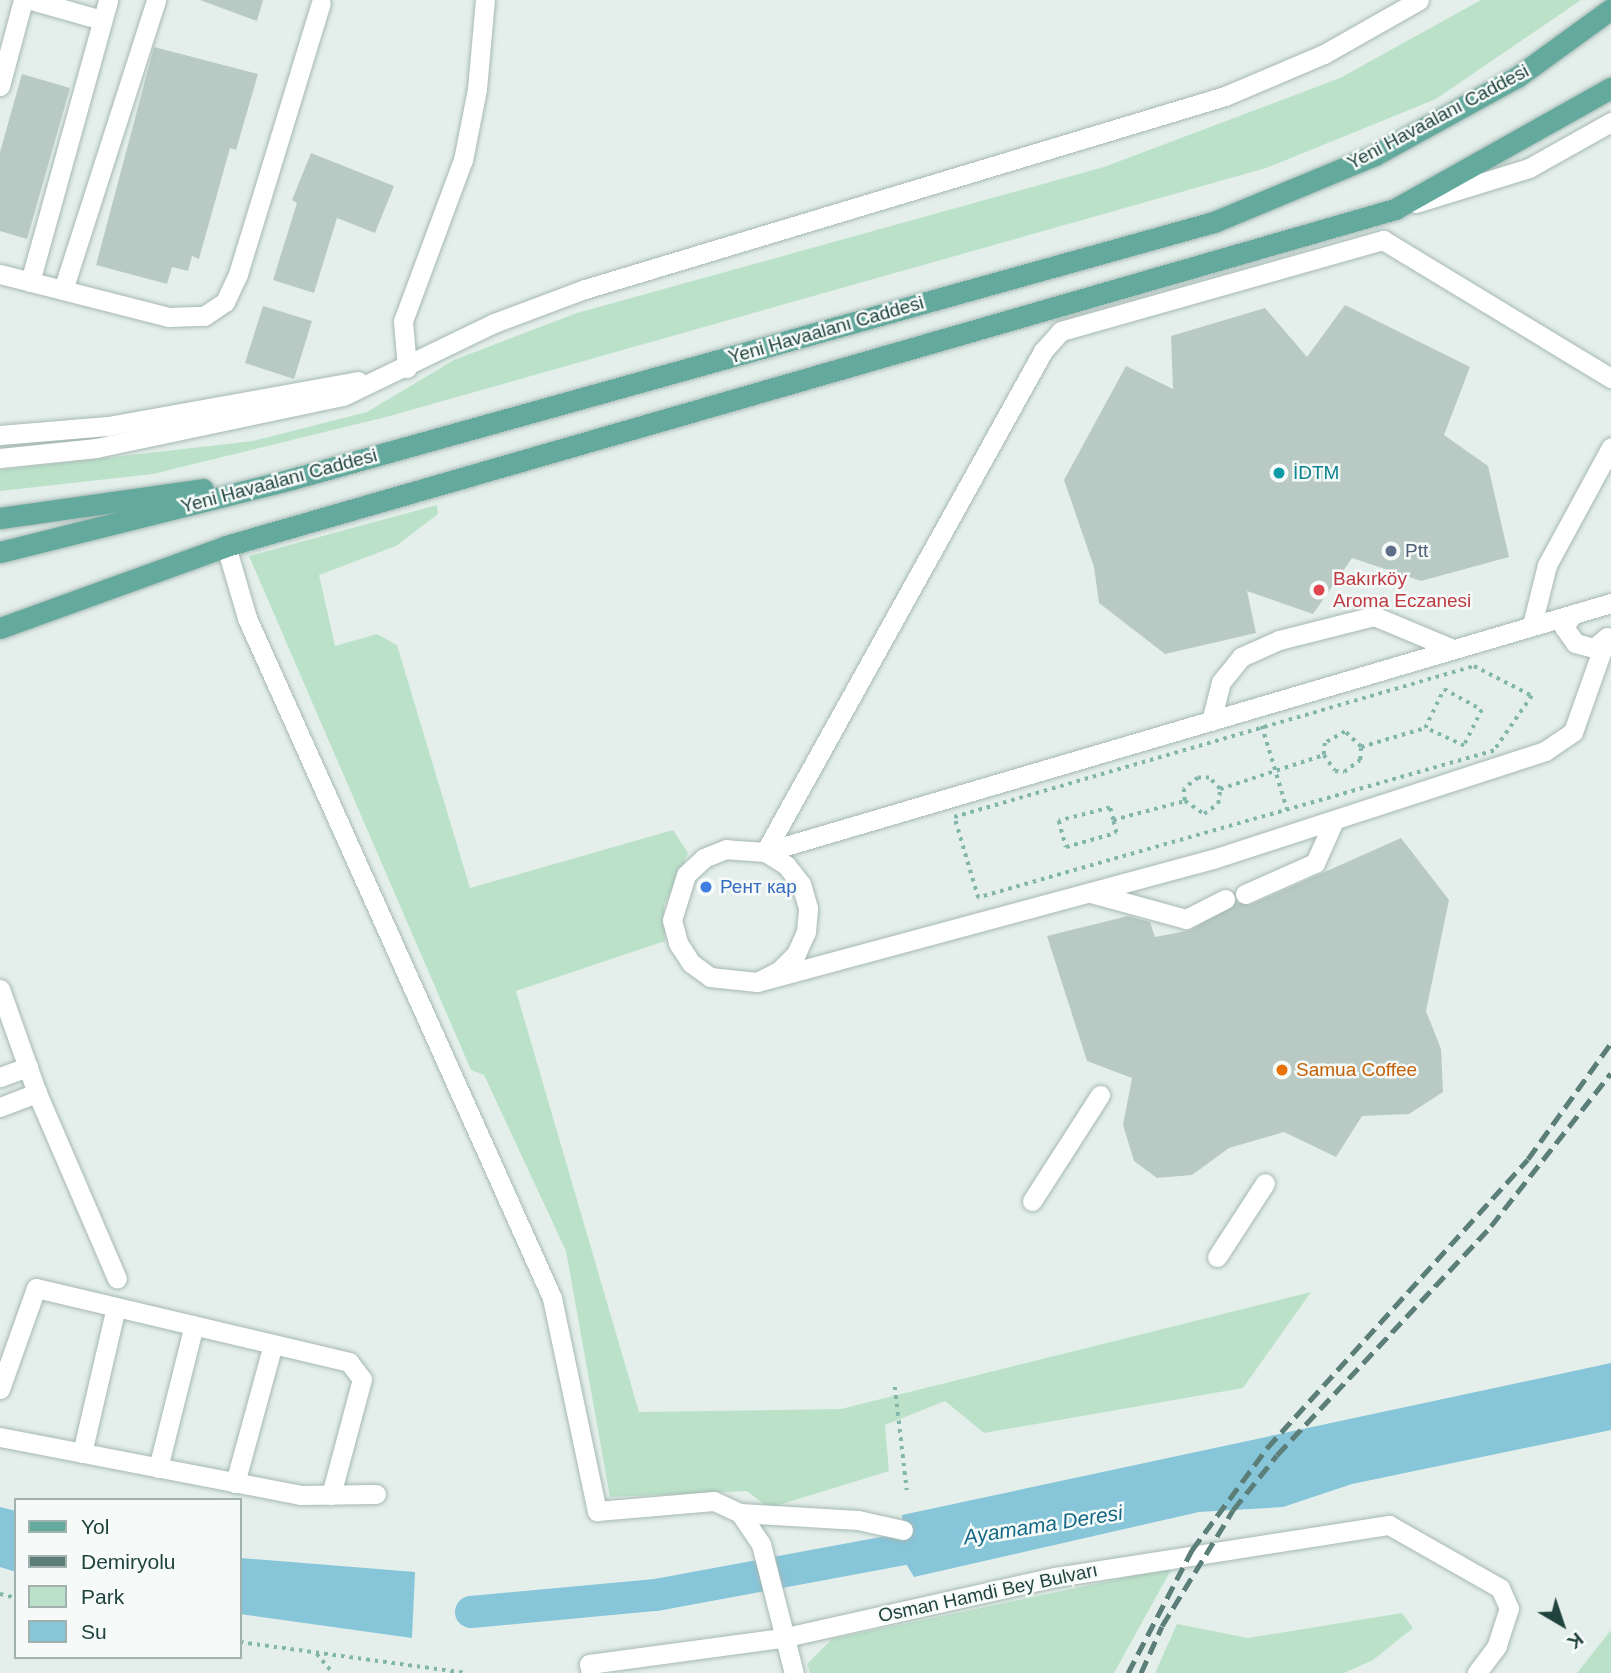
<!DOCTYPE html>
<html>
<head>
<meta charset="utf-8">
<style>
	body { margin:0 }
	#map { position:relative; width:1611px; height:1673px; overflow:hidden; background:#e4efeb; font-family:Arial,sans-serif }
	div>[style] { position:absolute }
	[style*='--x'] { left:calc(var(--x)*1px); top:calc(var(--y)*1px); width:calc(var(--w)*1px); rotate:calc(var(--a)*1deg) }
	.green>* { inset:0; background:#bbe2c9 }
	.water>* { inset:0; background:#87c5d9 }
	.river>* { height:32px; margin:-16px; padding:0 16px; transform-origin:16px; border-radius:16px; background:#87c5d9 }
	.building>* { inset:0; background:#b9cac5 }
	.path>* { height:3.5px; margin-top:-1.75px; transform-origin:0; background:repeating-linear-gradient(90deg,#82b6aa 0 3.5px,transparent 0 8.5px) }
	.roads { filter:drop-shadow(0 0 2px #a6b8b3) drop-shadow(0 0 2px #a6b8b3) }
	.minor>* { height:19px; margin:-9.5px; padding:0 9.5px; transform-origin:9.5px; border-radius:9.5px; background:#fff }
	.major>* { height:21px; margin:-10.5px; padding:0 10.5px; transform-origin:10.5px; border-radius:10.5px; background:#64a99d }
	.rail>* { height:5px; margin-top:-2.5px; transform-origin:0; background:repeating-linear-gradient(90deg,#5c7e78 0 14px,transparent 0 21px) }
	.dots>* { width:19px; height:19px; translate:-50% -50%; box-sizing:border-box; border:4px solid #f6fbf9; border-radius:50% }
	span { translate:-50% -50%; white-space:nowrap; text-align:center; line-height:1.15; -webkit-text-stroke:5px #f6fbf9; paint-order:stroke }
	.street-label { font-size:19px; color:#21433d }
	.culture-label { font-size:19px; color:#0d838f }
	.left { translate:0 -50%; text-align:left }
	.service-label { font-size:19px; color:#4e5e75 }
	.health-label { font-size:19px; color:#be3a42 }
	.shop-label { font-size:19px; color:#366cbe }
	.food-label { font-size:19px; color:#c56008 }
	.water-label { font-size:21px; color:#146986; font-style:italic }
	.legend { position:absolute; left:14px; top:1498px; width:228px; height:161px; box-sizing:border-box; background:#f6fbf9; border:2px solid #a1b1ae; margin:0; padding:9px 12px; list-style:none; font-size:21px; color:#21433d }
	.legend li { display:flex; align-items:center; gap:14px; height:35px }
	.legend b { width:35px; border:2px solid #a1b1ae }
	.north { position:absolute; left:1527px; top:1589px; width:70px; height:70px; -webkit-text-stroke:5px #f6fbf9; paint-order:stroke; rotate:141deg; font-size:19px; font-weight:700; line-height:28px; text-align:center; color:#21433d }
	.north::after { content:''; display:block; margin:auto; width:24px; height:32px; background:#21433d; clip-path:polygon(50% 0,100% 100%,50% 72%,0 100%) }
</style>
</head>
<body>
<div id="map">
	<div class="green">
		<div style="clip-path:polygon(1481px 0,1581px 0,1436px 99px,1266px 168px,386px 417px,153px 474px,0 491px,0 470px,253px 441px,367px 412px,454px 360px,577px 313px,1104px 167px,1340px 78px)"></div>
		<div style="clip-path:polygon(437px 505px,438px 514px,396px 546px,319px 575px,335px 646px,377px 634px,397px 645px,470px 888px,673px 830px,688px 853px,664px 906px,665px 941px,516px 991px,639px 1412px,841px 1409px,1311px 1292px,1243px 1388px,984px 1433px,945px 1401px,885px 1425px,889px 1471px,769px 1508px,747px 1491px,610px 1497px,566px 1251px,484px 1075px,471px 1070px,249px 556px)"></div>
		<div style="clip-path:polygon(1172px 1568px,1114px 1673px,810px 1673px,807px 1664px,832px 1639px)"></div>
		<div style="clip-path:polygon(1402px 1613px,1413px 1628px,1373px 1660px,1344px 1673px,1155px 1673px,1177px 1624px,1248px 1638px)"></div>
		<div style="clip-path:polygon(1611px 1630px,1611px 1673px,1577px 1673px)"></div>
	</div>
	<div class="water">
		<div style="clip-path:polygon(1611px 1363px,1611px 1430px,1352px 1484px,1283px 1507px,1199px 1512px,914px 1577px,905px 1562px,902px 1515px)"></div>
		<div style="clip-path:polygon(0 1507px,16px 1511px,16px 1572px,0 1567px)"></div>
		<div style="clip-path:polygon(240px 1558px,415px 1572px,412px 1638px,240px 1614px)"></div>
	</div>
	<div class="river">
		<div style="--x:471;--y:1612;--w:186;--a:-5.3"></div>
		<div style="--x:656;--y:1595;--w:292;--a:-10.5"></div>
	</div>
	<div class="building">
		<div style="clip-path:polygon(200px 0,263px 0,257px 21px)"></div>
		<div style="clip-path:polygon(154px 47px,258px 74px,236px 150px,230px 148px,199px 259px,192px 256px,188px 271px,172px 267px,167px 284px,96px 265px)"></div>
		<div style="clip-path:polygon(22px 74px,70px 88px,27px 239px,0 231px,0 152px)"></div>
		<div style="clip-path:polygon(311px 153px,394px 186px,375px 233px,337px 218px,314px 293px,273px 280px,297px 203px,292px 200px)"></div>
		<div style="clip-path:polygon(1345px 305px,1470px 367px,1444px 435px,1488px 466px,1509px 557px,1421px 581px,1352px 558px,1313px 614px,1247px 591px,1256px 633px,1165px 654px,1099px 603px,1094px 567px,1064px 480px,1126px 366px,1173px 389px,1171px 336px,1265px 308px,1307px 357px)"></div>
		<div style="clip-path:polygon(263px 306px,312px 321px,294px 379px,245px 363px)"></div>
		<div style="clip-path:polygon(1401px 838px,1449px 900px,1426px 1011px,1441px 1049px,1443px 1092px,1409px 1114px,1362px 1116px,1336px 1157px,1284px 1132px,1229px 1148px,1192px 1175px,1157px 1178px,1134px 1161px,1123px 1125px,1132px 1078px,1087px 1061px,1047px 936px,1128px 916px,1150px 922px,1155px 937px,1191px 930px,1236px 902px,1250px 905px)"></div>
	</div>
	<div class="path">
		<div style="--x:1474;--y:666;--w:65;--a:27.3"></div>
		<div style="--x:1532;--y:696;--w:67;--a:124.6"></div>
		<div style="--x:1494;--y:751;--w:537;--a:164.1"></div>
		<div style="--x:978;--y:898;--w:84;--a:-106.5"></div>
		<div style="--x:954;--y:817;--w:541;--a:-16.19"></div>
		<div style="--x:1444;--y:689;--w:43;--a:28.9"></div>
		<div style="--x:1482;--y:710;--w:40;--a:116.6"></div>
		<div style="--x:1464;--y:746;--w:43;--a:-155.2"></div>
		<div style="--x:1425;--y:728;--w:43;--a:-64"></div>
		<div style="--x:1262;--y:726;--w:87;--a:73.2"></div>
		<div style="--x:1361;--y:747;--w:22;--a:-137"></div>
		<div style="--x:1345;--y:732;--w:23;--a:151"></div>
		<div style="--x:1325;--y:743;--w:12;--a:95"></div>
		<div style="--x:1324;--y:755;--w:19;--a:55"></div>
		<div style="--x:1335;--y:771;--w:9;--a:6"></div>
		<div style="--x:1344;--y:772;--w:20;--a:-37"></div>
		<div style="--x:1360;--y:760;--w:13;--a:-86"></div>
		<div style="--x:1361;--y:747;--w:67;--a:-16.5"></div>
		<div style="--x:1220;--y:789;--w:16;--a:-135"></div>
		<div style="--x:1209;--y:778;--w:11;--a:180"></div>
		<div style="--x:1198;--y:778;--w:18;--a:142"></div>
		<div style="--x:1184;--y:789;--w:12;--a:85"></div>
		<div style="--x:1185;--y:801;--w:23;--a:34"></div>
		<div style="--x:1204;--y:814;--w:17;--a:-36"></div>
		<div style="--x:1218;--y:804;--w:15;--a:-82"></div>
		<div style="--x:1220;--y:789;--w:109;--a:-18.1"></div>
		<div style="--x:1113;--y:820;--w:12;--a:-104"></div>
		<div style="--x:1110;--y:808;--w:53;--a:165.7"></div>
		<div style="--x:1059;--y:821;--w:27;--a:75"></div>
		<div style="--x:1066;--y:847;--w:52;--a:-15.6"></div>
		<div style="--x:1116;--y:833;--w:13;--a:-103"></div>
		<div style="--x:1113;--y:820;--w:74;--a:-14.8"></div>
		<div style="--x:895;--y:1387;--w:104;--a:83.4"></div>
		<div style="--x:0;--y:1594;--w:16;--a:14"></div>
		<div style="--x:240;--y:1642;--w:228;--a:7.8"></div>
		<div style="--x:317;--y:1654;--w:25;--a:50"></div>
	</div>
	<div class="roads">
		<div class="minor">
			<div style="--x:31;--y:0;--w:74;--a:15.7"></div>
			<div style="--x:0;--y:86;--w:89;--a:-75"></div>
			<div style="--x:1416;--y:203;--w:118;--a:-17.2"></div>
			<div style="--x:1529;--y:168;--w:94;--a:-29.3"></div>
			<div style="--x:0;--y:274;--w:174;--a:14.3"></div>
			<div style="--x:169;--y:317;--w:35;--a:-2"></div>
			<div style="--x:204;--y:316;--w:25;--a:-34"></div>
			<div style="--x:225;--y:302;--w:31;--a:-65"></div>
			<div style="--x:238;--y:274;--w:283;--a:-73"></div>
			<div style="--x:30;--y:282;--w:293;--a:-74.5"></div>
			<div style="--x:63;--y:290;--w:305;--a:-72.2"></div>
			<div style="--x:407;--y:368;--w:47;--a:-94.9"></div>
			<div style="--x:403;--y:321;--w:172;--a:-69.6"></div>
			<div style="--x:463;--y:160;--w:72;--a:-78.8"></div>
			<div style="--x:477;--y:89;--w:89;--a:-84.9"></div>
			<div style="--x:0;--y:435;--w:108;--a:-4.8"></div>
			<div style="--x:108;--y:426;--w:254;--a:-10.2"></div>
			<div style="--x:0;--y:458;--w:97;--a:-5.9"></div>
			<div style="--x:96;--y:448;--w:252;--a:-11.9"></div>
			<div style="--x:343;--y:396;--w:168;--a:-25.8"></div>
			<div style="--x:494;--y:323;--w:97;--a:-20.5"></div>
			<div style="--x:585;--y:289;--w:668;--a:-16.78"></div>
			<div style="--x:1225;--y:96;--w:108;--a:-23"></div>
			<div style="--x:1324;--y:54;--w:109;--a:-29.6"></div>
			<div style="--x:226;--y:546;--w:75;--a:73.7"></div>
			<div style="--x:247;--y:618;--w:745;--a:65.84"></div>
			<div style="--x:552;--y:1298;--w:218;--a:78.1"></div>
			<div style="--x:597;--y:1511;--w:117;--a:-4.9"></div>
			<div style="--x:714;--y:1501;--w:29;--a:25"></div>
			<div style="--x:740;--y:1513;--w:37;--a:56"></div>
			<div style="--x:761;--y:1544;--w:133;--a:75.7"></div>
			<div style="--x:1573;--y:614;--w:16;--a:125"></div>
			<div style="--x:1564;--y:627;--w:19;--a:55"></div>
			<div style="--x:1575;--y:643;--w:20;--a:15"></div>
			<div style="--x:1594;--y:648;--w:17;--a:-40"></div>
			<div style="--x:1532;--y:625;--w:62;--a:-76"></div>
			<div style="--x:1547;--y:565;--w:134;--a:-61.5"></div>
			<div style="--x:1211;--y:721;--w:40;--a:-75.6"></div>
			<div style="--x:1221;--y:682;--w:32;--a:-51"></div>
			<div style="--x:1241;--y:657;--w:42;--a:-24.1"></div>
			<div style="--x:1279;--y:640;--w:98;--a:-14.2"></div>
			<div style="--x:1374;--y:616;--w:83;--a:22.6"></div>
			<div style="--x:765;--y:852;--w:573;--a:-60.97"></div>
			<div style="--x:1043;--y:351;--w:27;--a:-48"></div>
			<div style="--x:1061;--y:331;--w:335;--a:-15.8"></div>
			<div style="--x:1383;--y:240;--w:267;--a:31.2"></div>
			<div style="--x:765;--y:852;--w:882;--a:-16.4"></div>
			<div style="--x:1091;--y:893;--w:98;--a:15.3"></div>
			<div style="--x:1186;--y:919;--w:44;--a:-27.1"></div>
			<div style="--x:1245;--y:894;--w:77;--a:-23.9"></div>
			<div style="--x:1315;--y:863;--w:44;--a:-65.8"></div>
			<div style="--x:757;--y:982;--w:25;--a:-27"></div>
			<div style="--x:779;--y:971;--w:24;--a:-45"></div>
			<div style="--x:796;--y:954;--w:24;--a:-66"></div>
			<div style="--x:806;--y:932;--w:24;--a:-85"></div>
			<div style="--x:808;--y:908;--w:25;--a:-106"></div>
			<div style="--x:801;--y:884;--w:24;--a:-128"></div>
			<div style="--x:786;--y:865;--w:25;--a:-148"></div>
			<div style="--x:765;--y:852;--w:39;--a:-176"></div>
			<div style="--x:726;--y:849;--w:24;--a:158"></div>
			<div style="--x:704;--y:858;--w:25;--a:137"></div>
			<div style="--x:686;--y:875;--w:47;--a:107.3"></div>
			<div style="--x:672;--y:920;--w:24;--a:75"></div>
			<div style="--x:678;--y:943;--w:24;--a:57"></div>
			<div style="--x:691;--y:963;--w:24;--a:36"></div>
			<div style="--x:710;--y:977;--w:47;--a:6.1"></div>
			<div style="--x:757;--y:982;--w:472;--a:-15.1"></div>
			<div style="--x:1213;--y:859;--w:349;--a:-18"></div>
			<div style="--x:1545;--y:751;--w:34;--a:-34"></div>
			<div style="--x:1573;--y:732;--w:99;--a:-70.5"></div>
			<div style="--x:0;--y:989;--w:110;--a:70.4"></div>
			<div style="--x:37;--y:1093;--w:202;--a:66.7"></div>
			<div style="--x:0;--y:1077;--w:30;--a:-20"></div>
			<div style="--x:0;--y:1107;--w:40;--a:-21"></div>
			<div style="--x:1032;--y:1201;--w:126;--a:-57.3"></div>
			<div style="--x:1217;--y:1257;--w:88;--a:-57"></div>
			<div style="--x:0;--y:1389;--w:107;--a:-70.4"></div>
			<div style="--x:36;--y:1288;--w:322;--a:13.3"></div>
			<div style="--x:349;--y:1362;--w:21;--a:53"></div>
			<div style="--x:362;--y:1379;--w:120;--a:105"></div>
			<div style="--x:0;--y:1437;--w:306;--a:10.9"></div>
			<div style="--x:300;--y:1495;--w:76;--a:-0.8"></div>
			<div style="--x:82;--y:1453;--w:150;--a:-76.9"></div>
			<div style="--x:158;--y:1468;--w:147;--a:-75.9"></div>
			<div style="--x:235;--y:1483;--w:144;--a:-74.7"></div>
			<div style="--x:740;--y:1513;--w:118;--a:3.4"></div>
			<div style="--x:858;--y:1520;--w:46;--a:12.5"></div>
			<div style="--x:591;--y:1673;--w:9;--a:-103"></div>
			<div style="--x:589;--y:1664;--w:195;--a:-7.7"></div>
			<div style="--x:782;--y:1638;--w:281;--a:-12.6"></div>
			<div style="--x:1056;--y:1577;--w:337;--a:-8.9"></div>
			<div style="--x:1389;--y:1525;--w:128;--a:29.6"></div>
			<div style="--x:1500;--y:1588;--w:22;--a:66"></div>
			<div style="--x:1509;--y:1608;--w:40;--a:108"></div>
			<div style="--x:1497;--y:1646;--w:34;--a:127"></div>
		</div>
		<div class="major">
			<div style="--x:0;--y:518;--w:205;--a:-8.1"></div>
			<div style="--x:0;--y:552;--w:301;--a:-14"></div>
			<div style="--x:292;--y:479;--w:957;--a:-15.58"></div>
			<div style="--x:1214;--y:222;--w:174;--a:-22.6"></div>
			<div style="--x:1375;--y:155;--w:162;--a:-28.8"></div>
			<div style="--x:1517;--y:77;--w:116;--a:-35.9"></div>
			<div style="--x:0;--y:628;--w:240;--a:-19.9"></div>
			<div style="--x:226;--y:546;--w:1217;--a:-16.08"></div>
			<div style="--x:1395;--y:209;--w:248;--a:-29.3"></div>
		</div>
	</div>
	<div class="rail">
		<div style="--x:1128;--y:1673;--w:139;--a:-62.5"></div>
		<div style="--x:1192;--y:1550;--w:127;--a:-53.7"></div>
		<div style="--x:1267;--y:1448;--w:389;--a:-47.9"></div>
		<div style="--x:1528;--y:1159;--w:143;--a:-54.4"></div>
		<div style="--x:1141;--y:1673;--w:51;--a:-65.9"></div>
		<div style="--x:1162;--y:1626;--w:136;--a:-58.5"></div>
		<div style="--x:1233;--y:1510;--w:70;--a:-51.3"></div>
		<div style="--x:1277;--y:1455;--w:313;--a:-46.9"></div>
		<div style="--x:1491;--y:1226;--w:194;--a:-51.9"></div>
	</div>
	<div class="dots">
		<div style="left:1279px;top:473px;background:#0f9aa8"></div>
		<div style="left:1391px;top:551px;background:#5c6f8a"></div>
		<div style="left:1319px;top:590px;background:#e0444e"></div>
		<div style="left:706px;top:887px;background:#3f7fe0"></div>
		<div style="left:1282px;top:1070px;background:#e8710a"></div>
	</div>
	<div class="street-label">
		<span style="left:1438px;top:117px;rotate:-28deg">Yeni Havaalanı Caddesi</span>
		<span style="left:826px;top:330px;rotate:-16deg">Yeni Havaalanı Caddesi</span>
		<span style="left:279px;top:481px;rotate:-15deg">Yeni Havaalanı Caddesi</span>
		<span style="left:988px;top:1593px;rotate:-12deg">Osman Hamdi Bey Bulvarı</span>
	</div>
	<div class="culture-label">
		<span class="left" style="left:1293px;top:473px">İDTM</span>
	</div>
	<div class="service-label">
		<span class="left" style="left:1405px;top:551px">Ptt</span>
	</div>
	<div class="health-label">
		<span class="left" style="left:1333px;top:590px">Bakırköy<br>Aroma Eczanesi</span>
	</div>
	<div class="shop-label">
		<span class="left" style="left:720px;top:887px">Рент кар</span>
	</div>
	<div class="food-label">
		<span class="left" style="left:1296px;top:1070px">Samua Coffee</span>
	</div>
	<div class="water-label">
		<span style="left:1043px;top:1525px;rotate:-9deg">Ayamama Deresi</span>
	</div>
	<ul class="legend">
	<li><b style="height:9px;background:#64a99d"></b>Yol</li>
	<li><b style="height:9px;background:#5c7e78"></b>Demiryolu</li>
	<li><b style="height:19px;background:#bbe2c9"></b>Park</li>
	<li><b style="height:19px;background:#87c5d9"></b>Su</li>
	</ul>
	<div class="north">K</div>
</div>
</body>
</html>
